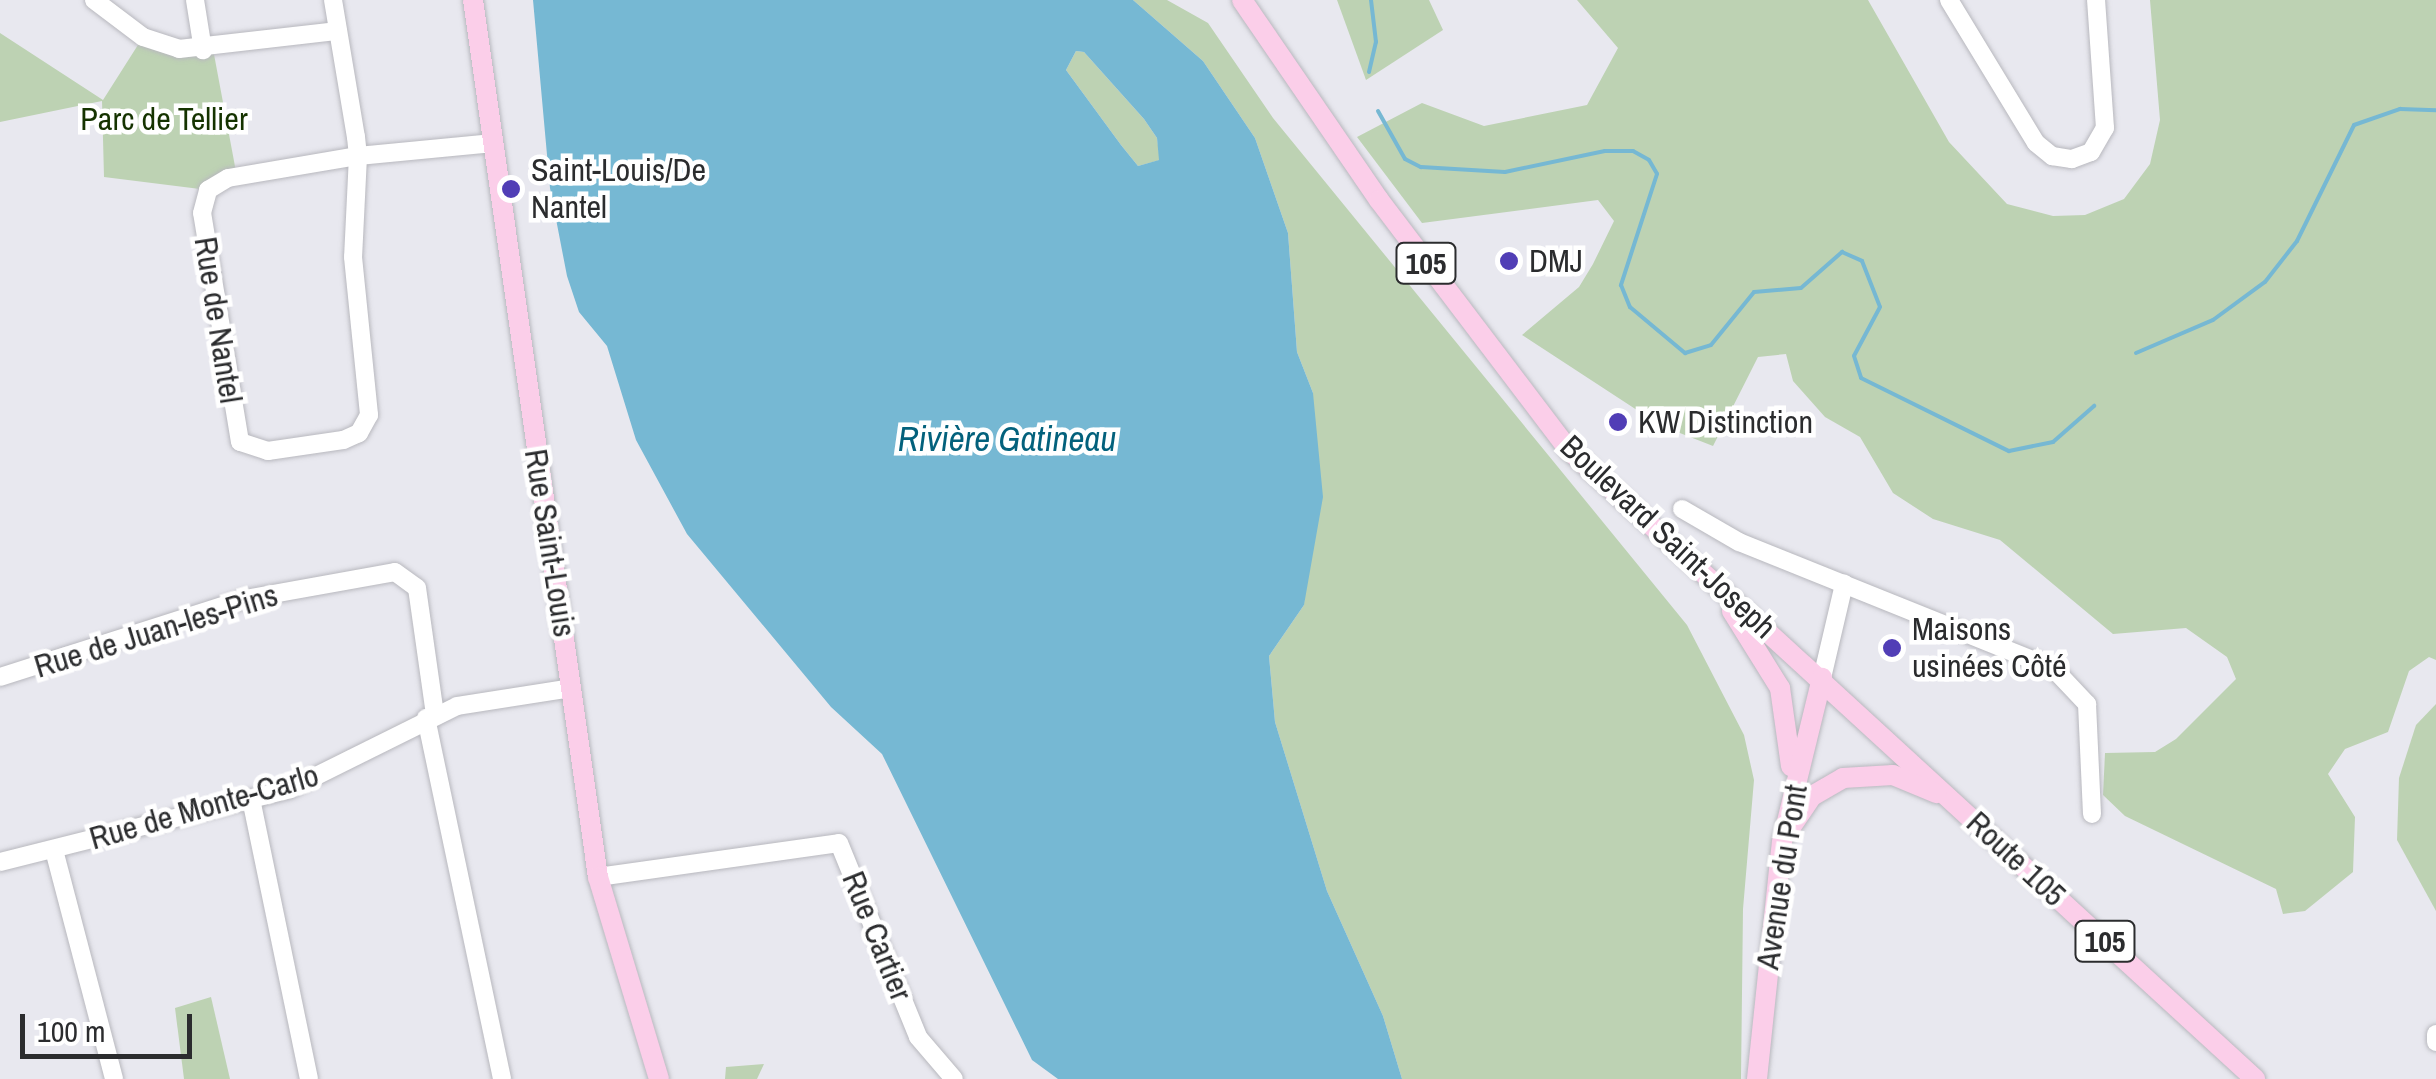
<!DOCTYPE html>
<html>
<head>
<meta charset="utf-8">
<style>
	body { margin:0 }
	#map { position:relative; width:2436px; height:1079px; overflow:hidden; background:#e8e8ef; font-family:"Archivo Narrow",sans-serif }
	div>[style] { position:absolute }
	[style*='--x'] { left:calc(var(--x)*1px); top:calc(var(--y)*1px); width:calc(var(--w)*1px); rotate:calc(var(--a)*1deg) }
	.green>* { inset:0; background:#bdd2b3 }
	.water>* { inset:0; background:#76b8d3 }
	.stream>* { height:4px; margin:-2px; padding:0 2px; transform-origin:2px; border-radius:2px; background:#76b8d3 }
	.roads { filter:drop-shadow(0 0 2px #b8b8be) drop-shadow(0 0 2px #b8b8be) }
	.minor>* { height:18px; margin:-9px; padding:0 9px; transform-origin:9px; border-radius:9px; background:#fff }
	.major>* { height:20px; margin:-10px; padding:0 10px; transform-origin:10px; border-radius:10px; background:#fbcee9 }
	.dots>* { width:28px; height:28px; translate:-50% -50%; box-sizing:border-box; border:5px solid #fff; border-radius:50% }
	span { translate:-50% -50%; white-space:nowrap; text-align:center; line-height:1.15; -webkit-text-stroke:9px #fff; paint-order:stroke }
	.shield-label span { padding:2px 8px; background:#fff; border:2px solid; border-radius:8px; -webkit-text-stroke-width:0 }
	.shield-label { font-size:30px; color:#2b2c2e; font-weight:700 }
	.park-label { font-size:32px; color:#153300 }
	.poi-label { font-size:32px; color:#2b2c2e }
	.left { translate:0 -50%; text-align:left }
	.street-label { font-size:32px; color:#2b2c2e }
	.water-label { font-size:35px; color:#03617c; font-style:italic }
	.scale { position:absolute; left:20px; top:1014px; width:172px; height:45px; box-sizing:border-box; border:5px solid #2b2c2e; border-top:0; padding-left:12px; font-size:30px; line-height:35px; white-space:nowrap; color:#2b2c2e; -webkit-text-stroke:8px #fff; paint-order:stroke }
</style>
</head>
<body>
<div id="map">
	<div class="green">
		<div style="clip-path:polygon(1133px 0,1167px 0,1208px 23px,1273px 118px,1687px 625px,1744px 735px,1754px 780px,1743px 909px,1741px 1079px,1402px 1079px,1383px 1016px,1327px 891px,1275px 722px,1269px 656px,1304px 605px,1313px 393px,1297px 352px,1288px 233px,1255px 138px,1203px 61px)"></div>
		<div style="clip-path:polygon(1337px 0,1429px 0,1443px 30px,1366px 80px)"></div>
		<div style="clip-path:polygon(1577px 0,1868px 0,1949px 142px,2007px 204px,2053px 216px,2085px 215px,2124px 199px,2150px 164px,2160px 120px,2150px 0,2436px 0,2436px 660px,2429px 657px,2409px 671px,2388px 732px,2345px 749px,2328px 774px,2355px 817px,2353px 872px,2305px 911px,2283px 914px,2276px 889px,2125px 816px,2103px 795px,2105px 753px,2155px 752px,2176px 739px,2236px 679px,2227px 657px,2186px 628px,2113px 634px,2000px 540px,1933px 519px,1893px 493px,1860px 437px,1825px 417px,1793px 381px,1786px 354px,1758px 357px,1713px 446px,1662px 426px,1656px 415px,1643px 414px,1522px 335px,1579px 287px,1593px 264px,1614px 221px,1598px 200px,1422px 223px,1357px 137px,1422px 103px,1484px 126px,1587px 105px,1618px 48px)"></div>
		<div style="clip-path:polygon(0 33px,103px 100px,143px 37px,213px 49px,237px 177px,208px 190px,104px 177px,102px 101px,0 122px)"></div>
		<div style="clip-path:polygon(1076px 51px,1084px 52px,1144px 119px,1157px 138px,1160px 160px,1138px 166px,1121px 145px,1066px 70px)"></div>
		<div style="clip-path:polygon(2436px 704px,2436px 911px,2397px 840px,2399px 778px,2416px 725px)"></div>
		<div style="clip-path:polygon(211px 997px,230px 1079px,184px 1079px,175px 1008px)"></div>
		<div style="clip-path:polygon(764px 1064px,757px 1079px,725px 1079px,726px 1067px)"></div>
	</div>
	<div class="water">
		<div style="clip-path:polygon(evenodd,533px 0,1133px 0,1203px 61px,1255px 138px,1288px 233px,1297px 352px,1313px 393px,1323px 497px,1304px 605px,1269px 656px,1275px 722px,1327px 891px,1383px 1016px,1402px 1079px,1058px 1079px,1032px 1060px,882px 754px,831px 707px,687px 534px,636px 440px,607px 346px,579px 312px,567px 276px,550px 188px,533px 0,1076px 51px,1084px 52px,1144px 119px,1157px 138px,1159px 160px,1138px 166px,1121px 145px,1066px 70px,1076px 51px)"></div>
	</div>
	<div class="stream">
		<div style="--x:1369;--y:72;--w:31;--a:-77"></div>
		<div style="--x:1376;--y:42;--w:42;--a:-96.8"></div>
		<div style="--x:1378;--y:111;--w:55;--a:60.6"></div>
		<div style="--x:1405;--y:159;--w:18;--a:27"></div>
		<div style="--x:1421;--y:167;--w:84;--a:3.4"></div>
		<div style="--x:1505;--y:172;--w:102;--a:-11.9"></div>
		<div style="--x:1605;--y:151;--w:28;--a:0"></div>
		<div style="--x:1633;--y:151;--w:18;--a:29"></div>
		<div style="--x:1649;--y:160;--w:16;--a:60"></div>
		<div style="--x:1657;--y:174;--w:117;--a:108"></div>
		<div style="--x:1621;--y:285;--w:24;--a:68"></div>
		<div style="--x:1630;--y:307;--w:72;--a:39.9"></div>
		<div style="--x:1685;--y:353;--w:27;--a:-17"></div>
		<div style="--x:1711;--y:345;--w:68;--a:-50.9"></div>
		<div style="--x:1754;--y:292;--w:47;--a:-4.9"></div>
		<div style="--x:1801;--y:288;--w:55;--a:-41.3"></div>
		<div style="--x:1842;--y:252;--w:22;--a:24"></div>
		<div style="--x:1862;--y:261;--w:49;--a:68.6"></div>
		<div style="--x:1880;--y:307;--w:55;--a:118"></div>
		<div style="--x:1854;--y:356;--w:23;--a:72"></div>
		<div style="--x:1861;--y:378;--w:165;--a:26.3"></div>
		<div style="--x:2009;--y:451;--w:45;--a:-11.6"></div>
		<div style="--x:2053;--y:442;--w:55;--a:-41.3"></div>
		<div style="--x:2136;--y:353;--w:84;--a:-23.2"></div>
		<div style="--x:2213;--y:320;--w:64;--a:-36.2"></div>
		<div style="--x:2265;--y:282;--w:52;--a:-52"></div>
		<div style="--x:2297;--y:241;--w:129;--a:-63.8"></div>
		<div style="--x:2354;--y:125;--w:49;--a:-19.2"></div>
		<div style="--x:2400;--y:109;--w:36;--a:2"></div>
	</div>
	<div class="roads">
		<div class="minor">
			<div style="--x:94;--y:0;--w:61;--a:37.1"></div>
			<div style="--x:143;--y:37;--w:38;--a:18"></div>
			<div style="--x:179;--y:49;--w:160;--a:-6.5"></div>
			<div style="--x:195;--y:0;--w:51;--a:80.9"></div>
			<div style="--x:333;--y:0;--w:139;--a:80.5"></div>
			<div style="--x:356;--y:137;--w:19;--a:84"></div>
			<div style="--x:358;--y:156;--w:101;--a:92.8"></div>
			<div style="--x:353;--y:257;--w:159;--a:84.2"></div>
			<div style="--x:369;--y:415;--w:21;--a:119"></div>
			<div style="--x:359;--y:433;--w:17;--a:156"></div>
			<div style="--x:343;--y:440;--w:76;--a:171.7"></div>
			<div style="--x:268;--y:451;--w:29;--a:-162"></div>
			<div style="--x:240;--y:442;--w:232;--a:-99.4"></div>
			<div style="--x:202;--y:213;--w:24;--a:-75"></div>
			<div style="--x:208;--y:190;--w:23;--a:-31"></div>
			<div style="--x:228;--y:178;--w:132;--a:-9.6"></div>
			<div style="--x:358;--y:156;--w:136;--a:-5.5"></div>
			<div style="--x:1949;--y:0;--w:167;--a:58.7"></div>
			<div style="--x:2036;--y:143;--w:21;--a:39"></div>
			<div style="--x:2052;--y:156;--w:20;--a:9"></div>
			<div style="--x:2072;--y:159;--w:20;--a:-20"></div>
			<div style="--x:2091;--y:152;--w:28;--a:-60"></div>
			<div style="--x:2105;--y:128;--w:128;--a:-94"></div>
			<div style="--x:1682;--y:509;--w:66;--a:30.1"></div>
			<div style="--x:1739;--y:542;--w:338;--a:21.9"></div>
			<div style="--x:2053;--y:668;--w:50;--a:46.6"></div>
			<div style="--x:2087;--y:704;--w:110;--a:87.4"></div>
			<div style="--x:0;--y:677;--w:257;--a:-17.7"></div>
			<div style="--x:245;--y:599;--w:152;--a:-10.2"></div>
			<div style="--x:395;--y:572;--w:27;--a:36"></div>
			<div style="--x:417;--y:588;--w:127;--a:81.9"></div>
			<div style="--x:1822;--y:678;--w:97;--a:-76.8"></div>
			<div style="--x:426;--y:718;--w:369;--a:78.1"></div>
			<div style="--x:251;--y:799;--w:286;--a:78.3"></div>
			<div style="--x:54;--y:850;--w:237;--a:75.3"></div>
			<div style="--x:0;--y:862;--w:299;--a:-14.1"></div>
			<div style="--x:290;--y:789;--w:186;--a:-26.4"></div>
			<div style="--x:457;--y:706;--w:116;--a:-8.9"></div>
			<div style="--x:598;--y:877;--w:243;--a:-8"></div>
			<div style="--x:839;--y:843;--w:209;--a:67.8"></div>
			<div style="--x:918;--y:1037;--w:55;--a:49.4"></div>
			<div style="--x:2436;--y:1034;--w:8;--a:90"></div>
		</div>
		<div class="major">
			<div style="--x:473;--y:0;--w:886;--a:81.89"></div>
			<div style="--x:598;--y:877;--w:211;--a:73.2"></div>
			<div style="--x:1242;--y:0;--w:242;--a:55.6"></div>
			<div style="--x:1379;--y:200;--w:314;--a:52.8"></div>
			<div style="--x:1569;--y:450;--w:931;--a:42.52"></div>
			<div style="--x:1732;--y:611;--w:91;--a:58.1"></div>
			<div style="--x:1780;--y:688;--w:79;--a:82"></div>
			<div style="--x:1791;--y:827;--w:37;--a:-56"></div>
			<div style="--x:1812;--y:796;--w:36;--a:-30"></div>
			<div style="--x:1843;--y:778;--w:50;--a:-3.4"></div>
			<div style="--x:1893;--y:775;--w:47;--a:22.7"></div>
			<div style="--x:1757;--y:1079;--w:238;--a:-84"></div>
			<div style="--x:1782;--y:842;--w:169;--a:-76.3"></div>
		</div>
	</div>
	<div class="dots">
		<div style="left:511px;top:189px;background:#513eb6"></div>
		<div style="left:1509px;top:261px;background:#513eb6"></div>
		<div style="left:1618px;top:422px;background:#513eb6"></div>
		<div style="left:1892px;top:648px;background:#513eb6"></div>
	</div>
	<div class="shield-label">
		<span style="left:1426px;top:263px">105</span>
		<span style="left:2105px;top:941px">105</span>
	</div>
	<div class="park-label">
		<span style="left:164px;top:119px">Parc de Tellier</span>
	</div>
	<div class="poi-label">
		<span class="left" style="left:531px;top:189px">Saint-Louis/De<br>Nantel</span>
		<span class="left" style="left:1529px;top:261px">DMJ</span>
		<span class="left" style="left:1638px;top:422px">KW Distinction</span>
		<span class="left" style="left:1912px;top:648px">Maisons<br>usinées Côté</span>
	</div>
	<div class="street-label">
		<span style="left:218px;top:320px;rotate:81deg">Rue de Nantel</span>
		<span style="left:1668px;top:537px;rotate:43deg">Boulevard Saint-Joseph</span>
		<span style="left:550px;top:543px;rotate:81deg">Rue Saint-Louis</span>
		<span style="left:156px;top:631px;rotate:-17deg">Rue de Juan-les-Pins</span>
		<span style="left:204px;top:807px;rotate:-16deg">Rue de Monte-Carlo</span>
		<span style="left:2016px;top:859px;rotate:43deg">Route 105</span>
		<span style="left:1782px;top:877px;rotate:-81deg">Avenue du Pont</span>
		<span style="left:877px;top:936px;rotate:68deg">Rue Cartier</span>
	</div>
	<div class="water-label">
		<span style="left:1007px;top:439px">Rivière Gatineau</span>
	</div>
	<div class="scale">100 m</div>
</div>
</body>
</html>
